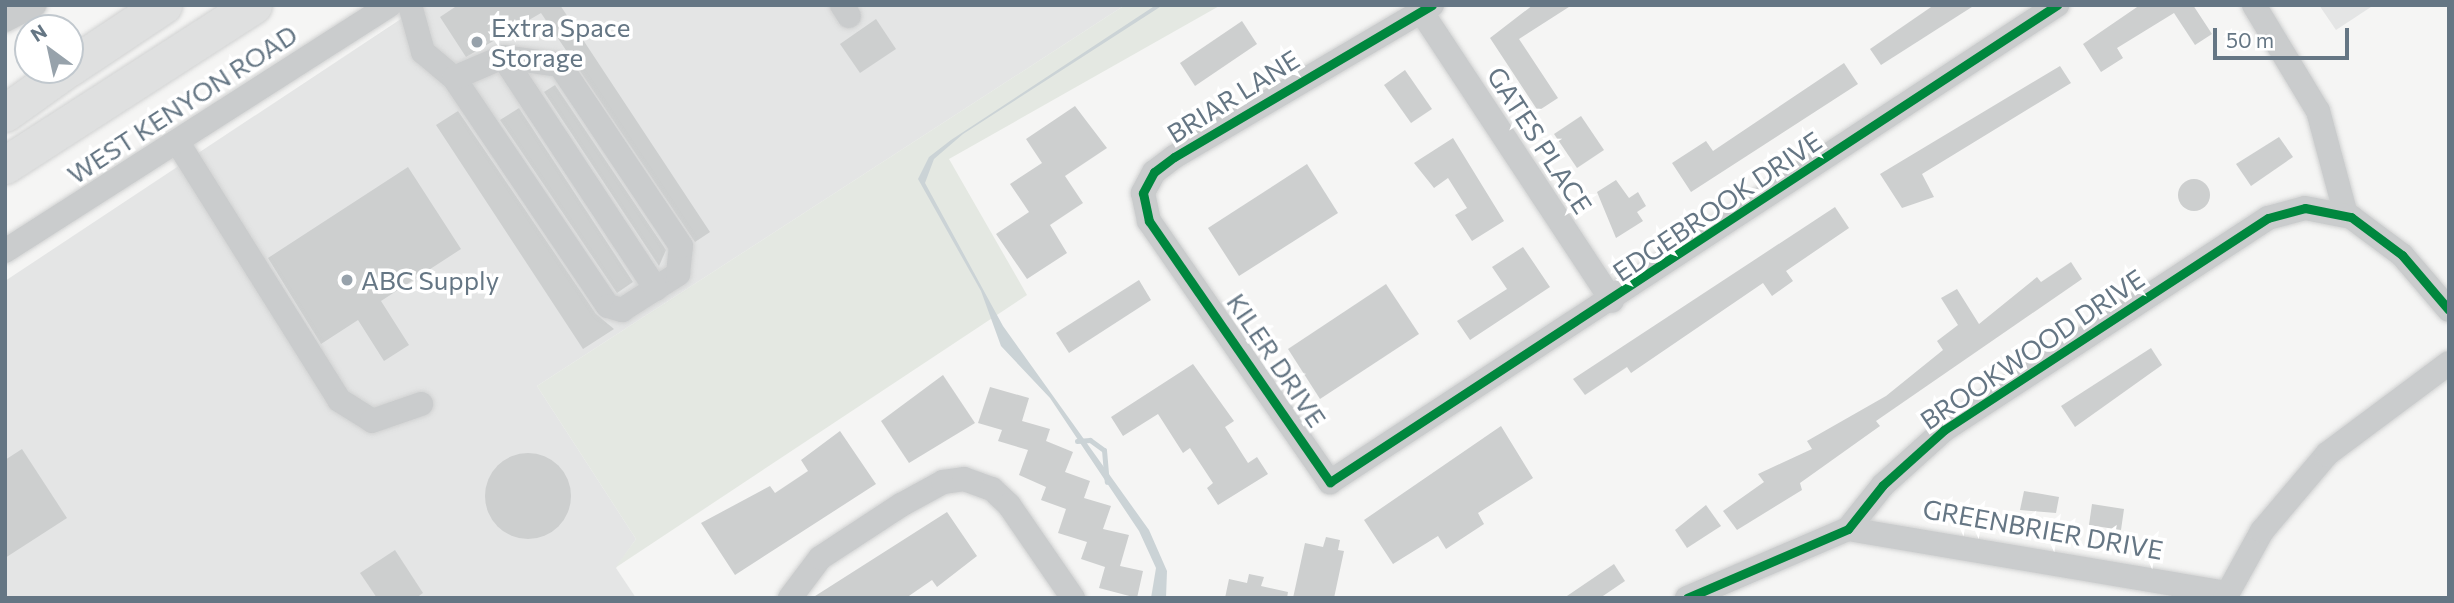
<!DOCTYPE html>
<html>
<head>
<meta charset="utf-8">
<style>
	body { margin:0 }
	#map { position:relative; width:2454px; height:603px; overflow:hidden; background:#f5f5f4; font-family:Commissioner,sans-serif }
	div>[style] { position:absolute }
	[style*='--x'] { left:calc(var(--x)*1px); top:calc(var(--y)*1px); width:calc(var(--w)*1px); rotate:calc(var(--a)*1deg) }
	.built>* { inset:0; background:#e4e5e5 }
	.green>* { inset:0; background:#e4e8e2 }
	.water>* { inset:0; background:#cbd3d6 }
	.stream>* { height:5px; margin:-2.5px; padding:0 2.5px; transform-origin:2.5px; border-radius:2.5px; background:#cbd3d6 }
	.building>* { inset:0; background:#cdcfcf }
	.round { border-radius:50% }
	.roads { filter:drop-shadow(0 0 2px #d1d2d2) drop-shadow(0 0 2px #d1d2d2) }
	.minor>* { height:24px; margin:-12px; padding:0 12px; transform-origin:12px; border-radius:12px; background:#cacccd }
	.highway>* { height:37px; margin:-18.5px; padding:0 18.5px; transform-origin:18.5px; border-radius:18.5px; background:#dfe0e0 }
	.cycleway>* { height:9px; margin:-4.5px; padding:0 4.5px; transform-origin:4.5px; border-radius:4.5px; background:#00873e }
	.dots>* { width:19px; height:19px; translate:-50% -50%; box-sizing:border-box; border:4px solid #fff; border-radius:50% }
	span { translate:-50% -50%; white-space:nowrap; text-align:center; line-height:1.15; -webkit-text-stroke:7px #fff; paint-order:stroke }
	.poi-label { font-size:26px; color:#657684 }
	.left { translate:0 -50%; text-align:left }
	.street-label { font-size:26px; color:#657684 }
	.frame { position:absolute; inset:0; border:7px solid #657684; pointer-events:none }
	.north { position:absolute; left:14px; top:14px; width:70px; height:70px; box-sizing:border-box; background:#fff; border:2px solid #c1c8ce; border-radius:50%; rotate:327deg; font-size:19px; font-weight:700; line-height:28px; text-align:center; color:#657684 }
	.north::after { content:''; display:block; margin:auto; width:24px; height:32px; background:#97a2ab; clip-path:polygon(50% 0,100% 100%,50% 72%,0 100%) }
	.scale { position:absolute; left:2213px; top:28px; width:136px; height:32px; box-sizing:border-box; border:4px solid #657684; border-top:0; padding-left:9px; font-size:21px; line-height:24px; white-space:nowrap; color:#657684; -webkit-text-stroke:5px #fff; paint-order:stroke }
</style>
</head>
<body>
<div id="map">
	<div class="built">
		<div style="clip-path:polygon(422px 5px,1125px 5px,537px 386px,636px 539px,616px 568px,636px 598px,5px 598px,5px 281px)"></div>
		<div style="clip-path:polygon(2319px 5px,2374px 5px,2336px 30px)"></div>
	</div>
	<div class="green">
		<div style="clip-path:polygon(1125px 5px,1221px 5px,949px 159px,1027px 295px,615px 568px,636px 539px,537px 386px)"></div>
	</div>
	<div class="water">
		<div style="clip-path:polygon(1156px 5px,1163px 5px,963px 134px,934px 159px,925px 183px,1003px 326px,1149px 530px,1167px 571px,1166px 598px,1151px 598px,1156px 568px,1139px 531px,1050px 398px,1001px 346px,981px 291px,918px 179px,929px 157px,951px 140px)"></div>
	</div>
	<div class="stream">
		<div style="--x:1077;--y:441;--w:13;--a:-4"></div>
		<div style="--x:1090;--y:440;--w:17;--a:36"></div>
		<div style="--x:1104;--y:450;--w:32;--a:85"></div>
	</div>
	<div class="building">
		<div style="clip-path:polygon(458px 5px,560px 5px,710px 232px,695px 242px,541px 13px,466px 57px,440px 17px)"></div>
		<div style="clip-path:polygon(1533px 5px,1572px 5px,1519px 39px,1558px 98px,1538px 111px,1490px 38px)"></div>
		<div style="clip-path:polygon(1934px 5px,1975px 5px,1881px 65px,1870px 49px)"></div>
		<div style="clip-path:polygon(2140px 5px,2193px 5px,2212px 34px,2195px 45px,2174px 13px,2117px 48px,2123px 58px,2101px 72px,2083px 44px)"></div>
		<div style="clip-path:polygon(876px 19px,896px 49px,860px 73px,840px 44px)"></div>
		<div style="clip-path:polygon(1242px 21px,1257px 44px,1195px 86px,1180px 63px)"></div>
		<div style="clip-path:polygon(1844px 63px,1858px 84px,1691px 192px,1672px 163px,1706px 141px,1713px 151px)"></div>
		<div style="clip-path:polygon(2060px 66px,2071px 83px,1922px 174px,1934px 197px,1902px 208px,1880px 174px)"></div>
		<div style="clip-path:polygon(1405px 70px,1432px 109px,1411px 123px,1384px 85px)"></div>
		<div style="clip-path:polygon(555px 85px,666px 250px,659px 266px,544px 92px)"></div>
		<div style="clip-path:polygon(1075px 106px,1107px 148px,1065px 176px,1083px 203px,1050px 225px,1067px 253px,1027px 279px,996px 234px,1029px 212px,1010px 184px,1042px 163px,1026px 139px)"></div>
		<div style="clip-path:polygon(519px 108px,633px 282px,617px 293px,500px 120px)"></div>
		<div style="clip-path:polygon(458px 111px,596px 314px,614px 329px,583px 349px,436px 125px)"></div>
		<div style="clip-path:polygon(1581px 116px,1604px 150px,1577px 168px,1554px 134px)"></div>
		<div style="clip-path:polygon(2279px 137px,2293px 157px,2251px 186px,2236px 164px)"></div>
		<div style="clip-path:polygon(1453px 138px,1504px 221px,1472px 241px,1455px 215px,1467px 208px,1448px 178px,1434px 188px,1414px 163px)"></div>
		<div style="clip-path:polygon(1307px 164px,1338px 213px,1239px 276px,1208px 228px)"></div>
		<div style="clip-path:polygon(408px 167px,461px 249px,381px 301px,409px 345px,384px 361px,358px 320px,321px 344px,268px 258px)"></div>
		<div class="round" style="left:2178px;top:179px;width:32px;height:32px"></div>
		<div style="clip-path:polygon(1616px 180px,1629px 198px,1638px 192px,1646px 206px,1637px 212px,1643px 221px,1616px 238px,1597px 192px)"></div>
		<div style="clip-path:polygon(1835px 207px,1849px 228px,1786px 271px,1793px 281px,1772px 296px,1763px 283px,1631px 373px,1627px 367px,1585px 395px,1573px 379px)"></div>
		<div style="clip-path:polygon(1523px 247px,1550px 287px,1470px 340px,1457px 321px,1507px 289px,1492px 267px)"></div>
		<div style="clip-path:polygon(2071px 262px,2082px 279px,1876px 421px,1880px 426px,1800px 483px,1802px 490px,1737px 530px,1723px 511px,1764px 482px,1758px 474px,1812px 449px,1807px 441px,1886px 396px,1943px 350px,1937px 341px,1958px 325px,1941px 298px,1957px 289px,1979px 324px,2037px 277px,2041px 282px)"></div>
		<div style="clip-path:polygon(1139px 280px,1151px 300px,1069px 353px,1056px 333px)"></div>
		<div style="clip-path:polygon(1386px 284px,1419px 334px,1320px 399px,1288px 349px)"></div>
		<div style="clip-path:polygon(2151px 348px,2162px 365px,2075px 427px,2061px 406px)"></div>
		<div style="clip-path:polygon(1193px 364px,1234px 421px,1225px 427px,1248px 463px,1257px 457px,1268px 474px,1218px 505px,1207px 488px,1213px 483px,1190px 448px,1183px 453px,1158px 414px,1123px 436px,1111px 417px)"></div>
		<div style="clip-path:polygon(943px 375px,975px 423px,909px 463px,881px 421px)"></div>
		<div style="clip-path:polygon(990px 387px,1029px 398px,1022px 421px,1050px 429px,1046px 441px,1073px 452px,1065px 472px,1090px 481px,1084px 498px,1111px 506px,1103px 529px,1129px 535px,1120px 566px,1143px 571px,1137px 598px,1099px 588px,1105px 567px,1081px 559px,1087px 542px,1058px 533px,1066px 509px,1041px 500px,1046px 487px,1019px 475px,1028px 450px,998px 441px,1002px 430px,978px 423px)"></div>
		<div style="clip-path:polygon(1501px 426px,1533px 478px,1478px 513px,1484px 524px,1446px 549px,1438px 536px,1393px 564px,1364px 520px)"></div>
		<div style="clip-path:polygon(840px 431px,876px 484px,735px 575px,701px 523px,770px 486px,775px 493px,808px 471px,801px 460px)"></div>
		<div style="clip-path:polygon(22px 449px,67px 518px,5px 558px,5px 460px)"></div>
		<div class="round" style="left:485px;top:453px;width:86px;height:86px"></div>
		<div style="clip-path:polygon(2024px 491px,2059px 497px,2056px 513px,2020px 510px)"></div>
		<div style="clip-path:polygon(2092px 504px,2124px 509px,2121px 530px,2089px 525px)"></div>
		<div style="clip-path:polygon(1706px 505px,1721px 526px,1687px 548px,1675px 530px)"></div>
		<div style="clip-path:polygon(947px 512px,977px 556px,937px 587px,932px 580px,906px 598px,812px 598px)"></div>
		<div style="clip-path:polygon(1326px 537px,1340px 540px,1338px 550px,1344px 551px,1334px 598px,1293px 598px,1305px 543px,1323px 547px)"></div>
		<div style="clip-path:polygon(395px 550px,423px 593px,416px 598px,377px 598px,360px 573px)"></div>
		<div style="clip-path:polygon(1614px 564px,1625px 581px,1600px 598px,1564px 598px)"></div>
		<div style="clip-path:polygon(1249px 574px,1264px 577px,1261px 586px,1288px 592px,1287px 598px,1225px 598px,1229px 579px,1247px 583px)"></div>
	</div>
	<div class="roads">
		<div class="minor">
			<div style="--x:410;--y:5;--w:49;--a:74.5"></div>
			<div style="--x:423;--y:52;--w:40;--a:40"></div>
			<div style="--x:454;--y:78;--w:275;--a:56"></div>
			<div style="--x:608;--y:306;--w:15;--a:16"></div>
			<div style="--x:622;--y:310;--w:67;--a:-32.7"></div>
			<div style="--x:678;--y:274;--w:28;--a:-84"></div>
			<div style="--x:681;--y:246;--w:218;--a:-123.8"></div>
			<div style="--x:560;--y:65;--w:58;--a:-172"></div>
			<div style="--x:503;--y:57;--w:53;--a:156.8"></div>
			<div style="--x:842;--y:5;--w:13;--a:58"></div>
			<div style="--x:1432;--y:5;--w:299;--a:149.5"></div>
			<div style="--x:1174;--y:157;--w:25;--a:143"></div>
			<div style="--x:1154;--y:172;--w:24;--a:118"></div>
			<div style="--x:1143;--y:193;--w:29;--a:78"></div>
			<div style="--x:1149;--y:221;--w:318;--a:55.3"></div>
			<div style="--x:1330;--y:482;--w:870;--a:-33.27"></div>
			<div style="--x:2254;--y:5;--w:124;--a:58.9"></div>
			<div style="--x:2318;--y:111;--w:108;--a:74.9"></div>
			<div style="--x:1421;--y:11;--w:347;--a:56.6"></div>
			<div style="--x:5;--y:20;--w:33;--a:-27"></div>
			<div style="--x:503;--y:57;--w:278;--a:56.6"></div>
			<div style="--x:178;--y:143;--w:303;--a:57.9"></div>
			<div style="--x:339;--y:400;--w:39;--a:32"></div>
			<div style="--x:372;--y:421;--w:52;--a:-19.1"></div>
			<div style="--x:5;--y:251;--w:456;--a:-32.6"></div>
			<div style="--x:1848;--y:529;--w:384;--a:9.6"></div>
			<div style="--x:790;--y:598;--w:50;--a:-53.1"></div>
			<div style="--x:820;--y:558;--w:97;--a:-33.2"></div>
			<div style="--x:901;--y:505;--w:48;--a:-28.7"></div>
			<div style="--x:943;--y:482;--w:21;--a:-8"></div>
			<div style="--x:964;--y:479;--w:30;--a:20"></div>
			<div style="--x:992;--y:489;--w:23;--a:43"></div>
			<div style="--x:1009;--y:505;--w:113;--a:55.5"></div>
			<div style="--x:1687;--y:598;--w:175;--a:-23.2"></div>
			<div style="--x:1848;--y:529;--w:56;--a:-51.5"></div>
			<div style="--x:1883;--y:485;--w:82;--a:-42"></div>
			<div style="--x:1944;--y:430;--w:387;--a:-33.2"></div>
			<div style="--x:2268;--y:218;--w:38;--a:-15"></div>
			<div style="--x:2305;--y:208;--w:47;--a:11.1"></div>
			<div style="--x:2351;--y:217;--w:64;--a:36.7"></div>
			<div style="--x:2402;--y:255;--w:72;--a:49.5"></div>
			<div style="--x:2225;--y:598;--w:77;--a:-61.1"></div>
			<div style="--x:2262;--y:531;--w:101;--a:-49.8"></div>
			<div style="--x:2327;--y:454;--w:152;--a:-36.7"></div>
		</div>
		<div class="highway">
			<div style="--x:70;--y:67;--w:112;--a:-33.7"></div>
			<div style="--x:5;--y:113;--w:74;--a:-35.6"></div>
			<div style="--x:5;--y:165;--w:295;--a:-32.8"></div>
		</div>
	</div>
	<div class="cycleway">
		<div style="--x:1432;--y:5;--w:299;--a:149.5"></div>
		<div style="--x:1174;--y:157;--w:25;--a:143"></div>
		<div style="--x:1154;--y:172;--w:24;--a:118"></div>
		<div style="--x:1143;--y:193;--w:29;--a:78"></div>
		<div style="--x:1149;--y:221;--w:318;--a:55.3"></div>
		<div style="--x:1330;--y:482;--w:870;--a:-33.27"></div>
		<div style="--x:1687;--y:598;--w:175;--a:-23.2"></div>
		<div style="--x:1848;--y:529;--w:56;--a:-51.5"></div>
		<div style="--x:1883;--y:485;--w:82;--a:-42"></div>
		<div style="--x:1944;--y:430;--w:387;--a:-33.2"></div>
		<div style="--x:2268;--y:218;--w:38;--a:-15"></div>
		<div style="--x:2305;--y:208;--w:47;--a:11.1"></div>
		<div style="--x:2351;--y:217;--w:64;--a:36.7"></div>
		<div style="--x:2402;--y:255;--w:72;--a:49.5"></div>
	</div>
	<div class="dots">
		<div style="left:477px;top:42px;background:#97a2ab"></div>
		<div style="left:347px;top:280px;background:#97a2ab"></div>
	</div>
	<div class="poi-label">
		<span class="left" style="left:491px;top:42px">Extra Space<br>Storage</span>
		<span class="left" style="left:361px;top:280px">ABC Supply</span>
	</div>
	<div class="street-label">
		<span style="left:1233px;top:96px;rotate:-32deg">BRIAR LANE</span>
		<span style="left:182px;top:104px;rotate:-33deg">WEST KENYON ROAD</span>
		<span style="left:1540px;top:140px;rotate:57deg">GATES PLACE</span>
		<span style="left:1717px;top:206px;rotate:-34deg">EDGEBROOK DRIVE</span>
		<span style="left:2032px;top:349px;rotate:-34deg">BROOKWOOD DRIVE</span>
		<span style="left:1277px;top:360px;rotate:56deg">KILER DRIVE</span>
		<span style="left:2043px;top:529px;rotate:10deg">GREENBRIER DRIVE</span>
	</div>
	<div class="frame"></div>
	<div class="north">N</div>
	<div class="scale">50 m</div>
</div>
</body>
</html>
